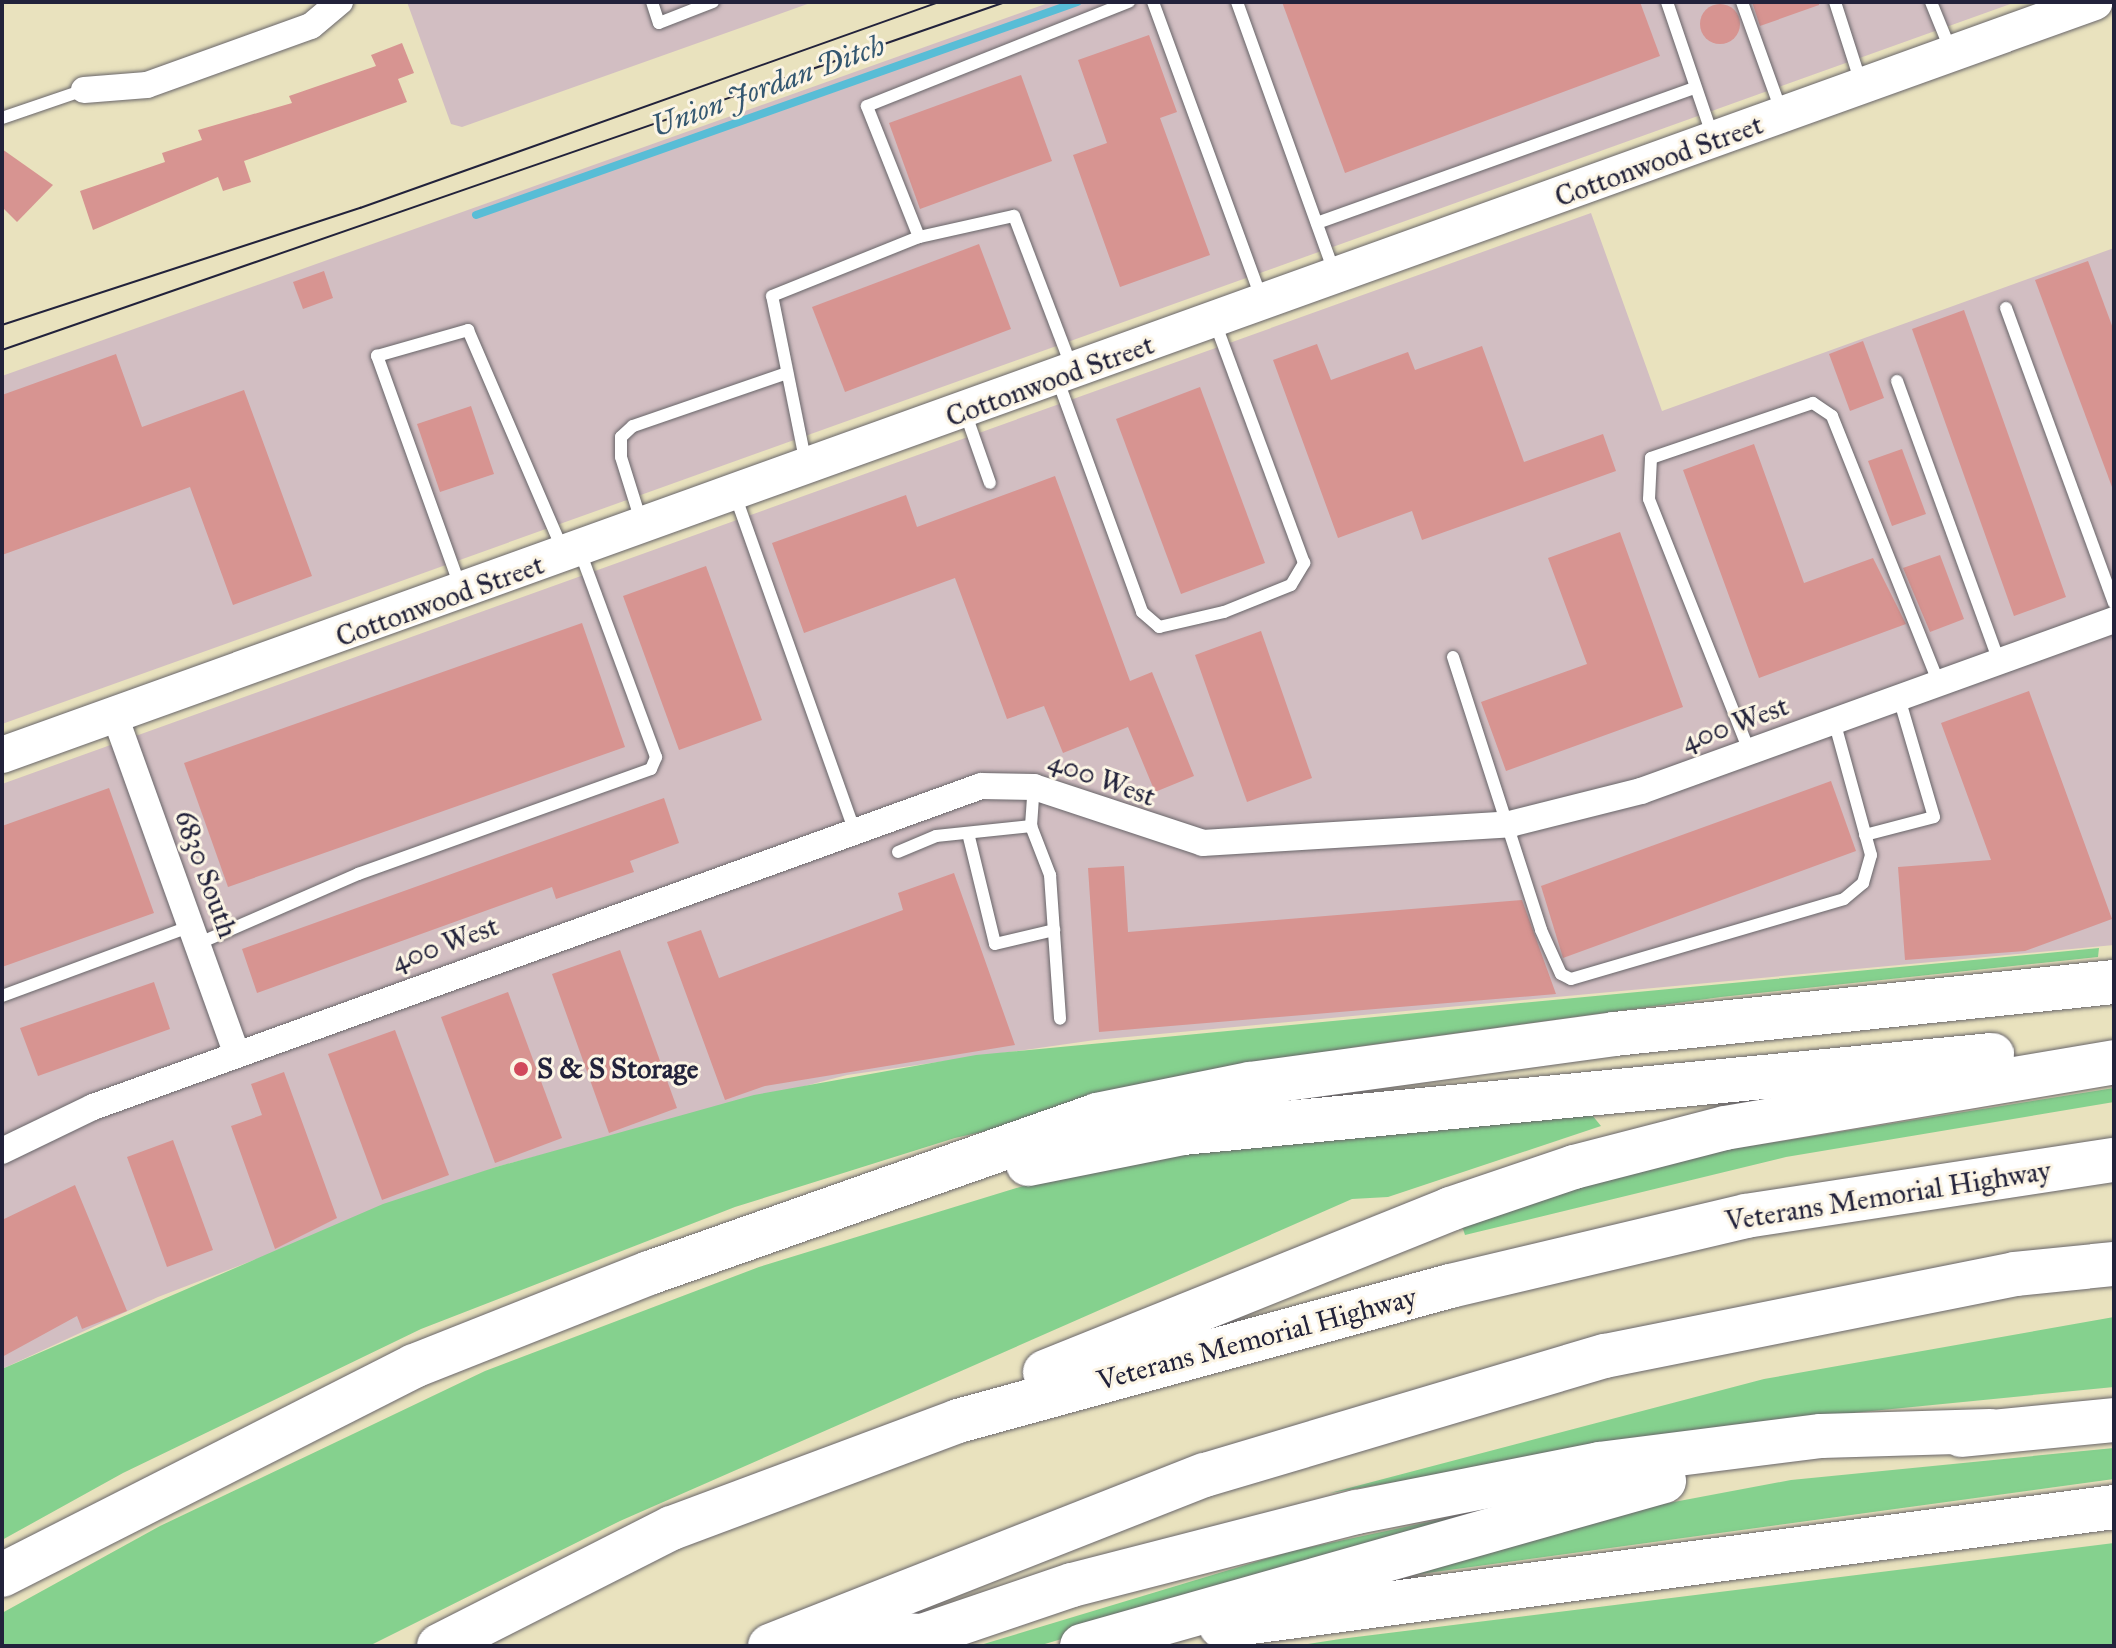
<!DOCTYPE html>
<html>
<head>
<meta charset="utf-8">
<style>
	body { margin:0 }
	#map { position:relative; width:2116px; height:1648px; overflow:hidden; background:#e9e2be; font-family:"IM FELL Great Primer",serif }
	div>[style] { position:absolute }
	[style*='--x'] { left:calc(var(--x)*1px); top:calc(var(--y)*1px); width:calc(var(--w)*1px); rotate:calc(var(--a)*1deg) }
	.industrial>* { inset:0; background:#d2bec2 }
	.green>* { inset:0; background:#85d18e }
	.stream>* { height:8px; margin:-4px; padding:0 4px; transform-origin:4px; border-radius:4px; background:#58bdd6 }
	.building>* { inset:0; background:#d79491 }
	.round { border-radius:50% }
	.roads { filter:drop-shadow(0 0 2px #686569) drop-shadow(0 0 2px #686569) }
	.lane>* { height:12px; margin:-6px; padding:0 6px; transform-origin:6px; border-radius:6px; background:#fff }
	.street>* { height:26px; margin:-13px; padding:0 13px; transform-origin:13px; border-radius:13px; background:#fff }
	.secondary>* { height:36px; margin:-18px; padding:0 18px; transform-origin:18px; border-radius:18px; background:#fff }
	.highway>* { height:44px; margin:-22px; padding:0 22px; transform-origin:22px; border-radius:22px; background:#fff }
	.tram>* { height:2px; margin:-1px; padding:0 1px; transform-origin:1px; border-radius:1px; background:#22223b }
	.dots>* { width:22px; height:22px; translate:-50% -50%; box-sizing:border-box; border:4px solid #fcf5e5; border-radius:50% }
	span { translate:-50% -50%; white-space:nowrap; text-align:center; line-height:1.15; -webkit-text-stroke:6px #fcf5e5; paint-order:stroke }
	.street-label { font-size:28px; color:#22223b }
	.poi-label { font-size:28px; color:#22223b; font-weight:700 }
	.left { translate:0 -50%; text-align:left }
	.water-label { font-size:30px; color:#355871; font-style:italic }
	.frame { position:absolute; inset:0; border:4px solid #22223b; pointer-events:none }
</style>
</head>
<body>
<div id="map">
	<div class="industrial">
		<div style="clip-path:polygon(407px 2px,813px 2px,462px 127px,451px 124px)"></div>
		<div style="clip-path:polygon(1051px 2px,2016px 2px,2px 724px,2px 376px)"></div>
		<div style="clip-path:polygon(1591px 213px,1662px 411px,2114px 248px,2114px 945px,1095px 1040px,847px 1075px,496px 1167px,158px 1297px,2px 1369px,2px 784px)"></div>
	</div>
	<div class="green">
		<div style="clip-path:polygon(2099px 948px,2098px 957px,1721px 997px,1355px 1047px,955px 1138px,735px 1207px,421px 1329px,123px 1473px,2px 1540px,2px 1369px,383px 1204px,496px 1167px,754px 1095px,976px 1055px)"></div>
		<div style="clip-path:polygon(2114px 1088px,2114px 1102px,1786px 1157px,1465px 1235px,1460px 1220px,1713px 1152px)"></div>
		<div style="clip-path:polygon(1592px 1115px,1601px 1126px,1388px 1197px,1352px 1199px,620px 1521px,369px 1646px,2px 1646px,2px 1613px,160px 1526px,485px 1371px,759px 1267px,1033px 1183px,1219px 1146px)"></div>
		<div style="clip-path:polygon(2114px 1317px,2114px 1387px,1730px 1425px,1330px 1493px,1764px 1379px)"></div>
		<div style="clip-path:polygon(2114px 1448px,2114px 1479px,1405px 1576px,1626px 1511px,1791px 1480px)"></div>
		<div style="clip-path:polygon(1537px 1499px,1038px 1646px,977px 1646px,1292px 1551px)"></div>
		<div style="clip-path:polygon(2114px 1543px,2114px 1646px,1295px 1646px,1340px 1639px)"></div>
	</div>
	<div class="stream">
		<div style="--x:476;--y:215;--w:638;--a:-19.51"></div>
	</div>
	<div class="building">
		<div style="clip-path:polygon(1282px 2px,1640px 2px,1660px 56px,1345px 173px)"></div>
		<div style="clip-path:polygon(1752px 2px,1819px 2px,1819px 5px,1760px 26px)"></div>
		<div class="round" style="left:1700px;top:4px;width:40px;height:40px"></div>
		<div style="clip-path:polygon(1149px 35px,1177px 112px,1160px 118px,1210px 255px,1120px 287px,1073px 155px,1107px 143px,1078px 60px)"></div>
		<div style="clip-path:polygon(402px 43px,414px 73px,398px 79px,407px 102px,244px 161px,251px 182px,223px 191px,218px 177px,93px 230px,80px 191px,165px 162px,162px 153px,202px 140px,198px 130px,292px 103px,289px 96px,376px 66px,371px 55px)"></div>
		<div style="clip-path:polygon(1021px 75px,1052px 161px,920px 209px,889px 123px)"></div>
		<div style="clip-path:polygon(2px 149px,53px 185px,17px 222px,2px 207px)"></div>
		<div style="clip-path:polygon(979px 244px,1011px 329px,845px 392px,812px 307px)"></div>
		<div style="clip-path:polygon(2088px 261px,2114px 331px,2112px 487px,2035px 280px)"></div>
		<div style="clip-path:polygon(324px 271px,333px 298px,303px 309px,293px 282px)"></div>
		<div style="clip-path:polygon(1964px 310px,2066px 597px,2014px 616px,1912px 329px)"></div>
		<div style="clip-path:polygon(1863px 341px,1884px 398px,1850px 411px,1829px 354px)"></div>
		<div style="clip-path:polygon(1317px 344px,1331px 380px,1408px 352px,1415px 370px,1482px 346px,1524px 462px,1603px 434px,1616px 471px,1422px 540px,1412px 511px,1338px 538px,1273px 360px)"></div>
		<div style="clip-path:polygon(116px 354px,142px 427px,244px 390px,312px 576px,233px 605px,190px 487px,2px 555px,2px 395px)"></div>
		<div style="clip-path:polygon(1200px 387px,1265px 563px,1181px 594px,1116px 419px)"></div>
		<div style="clip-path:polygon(471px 406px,494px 474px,440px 492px,417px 424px)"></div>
		<div style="clip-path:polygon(1754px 444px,1804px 583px,1873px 558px,1906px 624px,1759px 678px,1683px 470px)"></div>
		<div style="clip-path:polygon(1902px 449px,1926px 514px,1892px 526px,1868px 461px)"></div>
		<div style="clip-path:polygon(1055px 476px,1130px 681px,1152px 672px,1194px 776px,1155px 792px,1128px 727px,1063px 753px,1044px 706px,1007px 719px,955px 578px,804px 633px,772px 543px,906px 495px,917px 527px)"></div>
		<div style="clip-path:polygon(1620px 532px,1683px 707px,1506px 771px,1481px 702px,1587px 664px,1548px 558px)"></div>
		<div style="clip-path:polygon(1940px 555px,1964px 619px,1930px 632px,1903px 568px)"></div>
		<div style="clip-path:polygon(706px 566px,762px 720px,679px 750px,623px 596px)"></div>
		<div style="clip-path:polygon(582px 623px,625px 747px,228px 887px,184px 763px)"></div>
		<div style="clip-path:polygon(1261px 631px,1312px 778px,1247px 802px,1195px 655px)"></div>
		<div style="clip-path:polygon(2029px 691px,2112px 919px,2025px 951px,1905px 960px,1898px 867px,1991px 860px,1941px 723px)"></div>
		<div style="clip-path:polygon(1831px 781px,1856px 851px,1563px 958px,1541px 886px)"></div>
		<div style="clip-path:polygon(109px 788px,154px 913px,2px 967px,2px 826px)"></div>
		<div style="clip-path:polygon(664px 798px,679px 843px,630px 861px,634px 872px,556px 899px,552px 887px,257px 993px,242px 949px)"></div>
		<div style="clip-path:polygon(1124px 866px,1128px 932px,1522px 900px,1556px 994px,1099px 1032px,1088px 868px)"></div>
		<div style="clip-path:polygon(954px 873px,1015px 1045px,765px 1086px,725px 1100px,667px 942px,701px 930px,719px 978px,903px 910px,898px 893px)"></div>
		<div style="clip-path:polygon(620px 950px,677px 1108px,609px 1133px,552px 974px)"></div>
		<div style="clip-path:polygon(154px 982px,170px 1029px,38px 1076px,20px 1028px)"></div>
		<div style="clip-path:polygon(508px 992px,562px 1138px,495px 1163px,441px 1017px)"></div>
		<div style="clip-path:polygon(395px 1030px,449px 1175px,382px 1200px,328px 1054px)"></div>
		<div style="clip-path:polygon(284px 1072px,337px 1218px,275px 1249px,231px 1126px,262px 1115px,251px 1084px)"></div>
		<div style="clip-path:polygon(173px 1140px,213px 1250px,167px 1267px,127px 1157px)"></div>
		<div style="clip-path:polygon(75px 1185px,127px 1311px,82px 1329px,77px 1316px,2px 1357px,2px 1220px)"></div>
	</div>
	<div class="roads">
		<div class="lane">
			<div style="--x:652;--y:2;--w:22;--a:72"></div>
			<div style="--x:659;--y:23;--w:58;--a:-21.3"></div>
			<div style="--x:1153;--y:2;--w:314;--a:69.9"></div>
			<div style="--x:1237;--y:2;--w:289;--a:70.2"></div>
			<div style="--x:1667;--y:2;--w:143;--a:71.2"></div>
			<div style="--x:1742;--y:2;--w:118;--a:70.2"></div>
			<div style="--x:1835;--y:2;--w:85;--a:72.2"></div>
			<div style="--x:1931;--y:2;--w:53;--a:67.8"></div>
			<div style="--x:2;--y:118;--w:87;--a:-18.9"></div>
			<div style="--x:1317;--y:223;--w:401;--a:-19.7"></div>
			<div style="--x:919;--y:237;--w:97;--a:-12.5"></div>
			<div style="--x:1014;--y:216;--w:160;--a:69.1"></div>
			<div style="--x:2006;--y:308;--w:314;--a:69.9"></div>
			<div style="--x:1057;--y:378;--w:249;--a:70"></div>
			<div style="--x:1142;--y:612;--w:23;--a:41"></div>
			<div style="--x:1159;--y:627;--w:67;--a:-13"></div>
			<div style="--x:1224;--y:612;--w:72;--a:-21.9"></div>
			<div style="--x:1291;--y:585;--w:26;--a:-59"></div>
			<div style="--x:1304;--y:563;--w:257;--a:-110.3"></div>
			<div style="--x:1897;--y:381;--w:298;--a:70"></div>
			<div style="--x:965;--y:412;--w:75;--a:70.6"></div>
			<div style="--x:806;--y:464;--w:171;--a:-101.4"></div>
			<div style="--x:772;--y:296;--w:158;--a:-21.9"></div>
			<div style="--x:919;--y:237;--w:141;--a:-111.7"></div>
			<div style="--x:867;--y:106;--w:282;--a:-21.7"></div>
			<div style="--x:735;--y:495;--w:356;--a:70.4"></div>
			<div style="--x:641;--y:521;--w:67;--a:-107.4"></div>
			<div style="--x:621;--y:457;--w:20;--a:-90"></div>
			<div style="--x:621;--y:437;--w:16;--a:-43"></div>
			<div style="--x:633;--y:426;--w:163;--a:-19"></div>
			<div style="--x:460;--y:586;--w:245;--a:-109.8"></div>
			<div style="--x:377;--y:356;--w:95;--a:-15.9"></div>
			<div style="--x:468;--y:330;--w:237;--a:66.7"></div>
			<div style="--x:1453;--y:657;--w:287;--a:72.1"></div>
			<div style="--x:1541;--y:930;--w:48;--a:65.6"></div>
			<div style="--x:1561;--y:974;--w:11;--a:27"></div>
			<div style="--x:1571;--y:979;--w:284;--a:-16.3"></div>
			<div style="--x:1844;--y:899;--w:25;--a:-40"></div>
			<div style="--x:1863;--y:883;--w:29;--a:-74"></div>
			<div style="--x:1871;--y:855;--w:139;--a:-105.4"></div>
			<div style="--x:1750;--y:753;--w:273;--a:-111.7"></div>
			<div style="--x:1649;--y:499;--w:41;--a:-87.2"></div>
			<div style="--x:1651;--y:458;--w:171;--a:-18.8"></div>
			<div style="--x:1813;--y:403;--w:23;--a:34"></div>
			<div style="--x:1832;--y:416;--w:288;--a:68.2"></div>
			<div style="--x:1031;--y:826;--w:53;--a:68.8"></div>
			<div style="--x:1050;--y:875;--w:144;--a:86"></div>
			<div style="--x:968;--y:833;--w:114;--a:76.3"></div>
			<div style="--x:995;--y:944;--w:61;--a:-13.3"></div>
			<div style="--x:1865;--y:835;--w:71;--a:-14.6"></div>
			<div style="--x:1934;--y:817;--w:124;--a:-106.4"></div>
			<div style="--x:898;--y:852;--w:41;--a:-22.8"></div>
			<div style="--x:936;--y:836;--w:96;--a:-6"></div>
			<div style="--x:1031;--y:826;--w:39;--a:-86"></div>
			<div style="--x:197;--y:944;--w:176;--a:-23.5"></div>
			<div style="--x:358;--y:874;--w:311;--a:-19.7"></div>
			<div style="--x:651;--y:769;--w:13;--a:-67"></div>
			<div style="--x:656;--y:757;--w:220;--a:-110.3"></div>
			<div style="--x:2;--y:996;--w:202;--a:-20.3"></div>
		</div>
		<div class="street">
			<div style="--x:84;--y:90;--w:63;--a:-4.5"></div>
			<div style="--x:147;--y:85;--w:174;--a:-19.8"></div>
			<div style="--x:311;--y:26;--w:38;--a:-40"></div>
			<div style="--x:115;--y:716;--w:359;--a:70.2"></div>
			<div style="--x:2;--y:1151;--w:101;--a:-25.8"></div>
			<div style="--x:93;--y:1107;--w:944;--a:-19.87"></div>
			<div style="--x:981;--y:786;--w:53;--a:1.1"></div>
			<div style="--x:1034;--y:787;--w:178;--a:18.3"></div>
			<div style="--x:1203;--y:843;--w:308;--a:-3.5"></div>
			<div style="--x:1510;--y:824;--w:135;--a:-14.1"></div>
			<div style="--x:1641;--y:791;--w:503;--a:-19.88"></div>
		</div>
		<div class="secondary">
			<div style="--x:2;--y:755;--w:2224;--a:-19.79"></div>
		</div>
		<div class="highway">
			<div style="--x:1028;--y:1164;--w:158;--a:-11.3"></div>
			<div style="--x:1183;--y:1133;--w:813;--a:-5.51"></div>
			<div style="--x:1045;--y:1372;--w:437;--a:-21.9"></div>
			<div style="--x:1450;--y:1209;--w:131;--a:-18.7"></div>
			<div style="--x:1574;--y:1167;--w:156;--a:-14.5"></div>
			<div style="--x:1725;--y:1128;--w:395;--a:-9.6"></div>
			<div style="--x:1961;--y:1435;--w:154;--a:-5.6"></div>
			<div style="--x:2;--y:1575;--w:462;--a:-26.9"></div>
			<div style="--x:414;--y:1366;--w:253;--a:-21.6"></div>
			<div style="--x:649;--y:1273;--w:475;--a:-19.4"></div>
			<div style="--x:1097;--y:1115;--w:156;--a:-11.5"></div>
			<div style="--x:1250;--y:1084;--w:367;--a:-7.8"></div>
			<div style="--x:1614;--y:1034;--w:503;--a:-5.94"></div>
			<div style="--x:1221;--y:1626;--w:901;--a:-7.59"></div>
			<div style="--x:819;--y:1631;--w:103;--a:2.8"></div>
			<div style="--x:922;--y:1636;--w:158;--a:-18.8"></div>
			<div style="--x:1072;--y:1585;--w:294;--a:-14.4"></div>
			<div style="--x:1357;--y:1512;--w:247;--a:-11.2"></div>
			<div style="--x:1599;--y:1464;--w:224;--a:-7.2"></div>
			<div style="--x:1821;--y:1436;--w:169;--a:-1.7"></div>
			<div style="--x:439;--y:1646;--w:261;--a:-26.9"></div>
			<div style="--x:672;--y:1528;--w:305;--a:-20.5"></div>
			<div style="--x:958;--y:1421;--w:510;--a:-15.34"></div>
			<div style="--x:1450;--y:1286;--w:304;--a:-13.3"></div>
			<div style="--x:1746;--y:1216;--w:372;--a:-8.7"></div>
			<div style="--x:770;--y:1646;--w:467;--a:-21.5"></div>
			<div style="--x:1205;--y:1475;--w:417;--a:-16.6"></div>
			<div style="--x:1605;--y:1356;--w:418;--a:-11.3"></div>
			<div style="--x:2015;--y:1274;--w:100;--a:-5.8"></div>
			<div style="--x:1082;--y:1646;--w:605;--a:-15.83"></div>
		</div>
	</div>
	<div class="tram">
		<div style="--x:2;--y:325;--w:377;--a:-18.1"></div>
		<div style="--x:360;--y:208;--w:615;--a:-19.58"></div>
		<div style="--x:2;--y:350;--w:1062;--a:-19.13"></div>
	</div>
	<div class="dots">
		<div style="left:521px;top:1069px;background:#d1495b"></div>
	</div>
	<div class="street-label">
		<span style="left:1659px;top:161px;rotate:-20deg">Cottonwood Street</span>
		<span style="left:1050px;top:381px;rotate:-20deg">Cottonwood Street</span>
		<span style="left:440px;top:601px;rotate:-20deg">Cottonwood Street</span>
		<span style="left:1735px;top:724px;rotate:-20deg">400 West</span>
		<span style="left:1102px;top:779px;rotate:20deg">400 West</span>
		<span style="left:206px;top:874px;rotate:70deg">6830 South</span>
		<span style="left:445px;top:944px;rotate:-20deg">400 West</span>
		<span style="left:1888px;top:1196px;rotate:-9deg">Veterans Memorial Highway</span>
		<span style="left:1257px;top:1339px;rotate:-15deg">Veterans Memorial Highway</span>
	</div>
	<div class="poi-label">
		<span class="left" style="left:537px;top:1069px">S &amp; S Storage</span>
	</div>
	<div class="water-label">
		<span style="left:768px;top:86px;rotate:-20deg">Union Jordan Ditch</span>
	</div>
	<div class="frame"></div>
</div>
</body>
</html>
